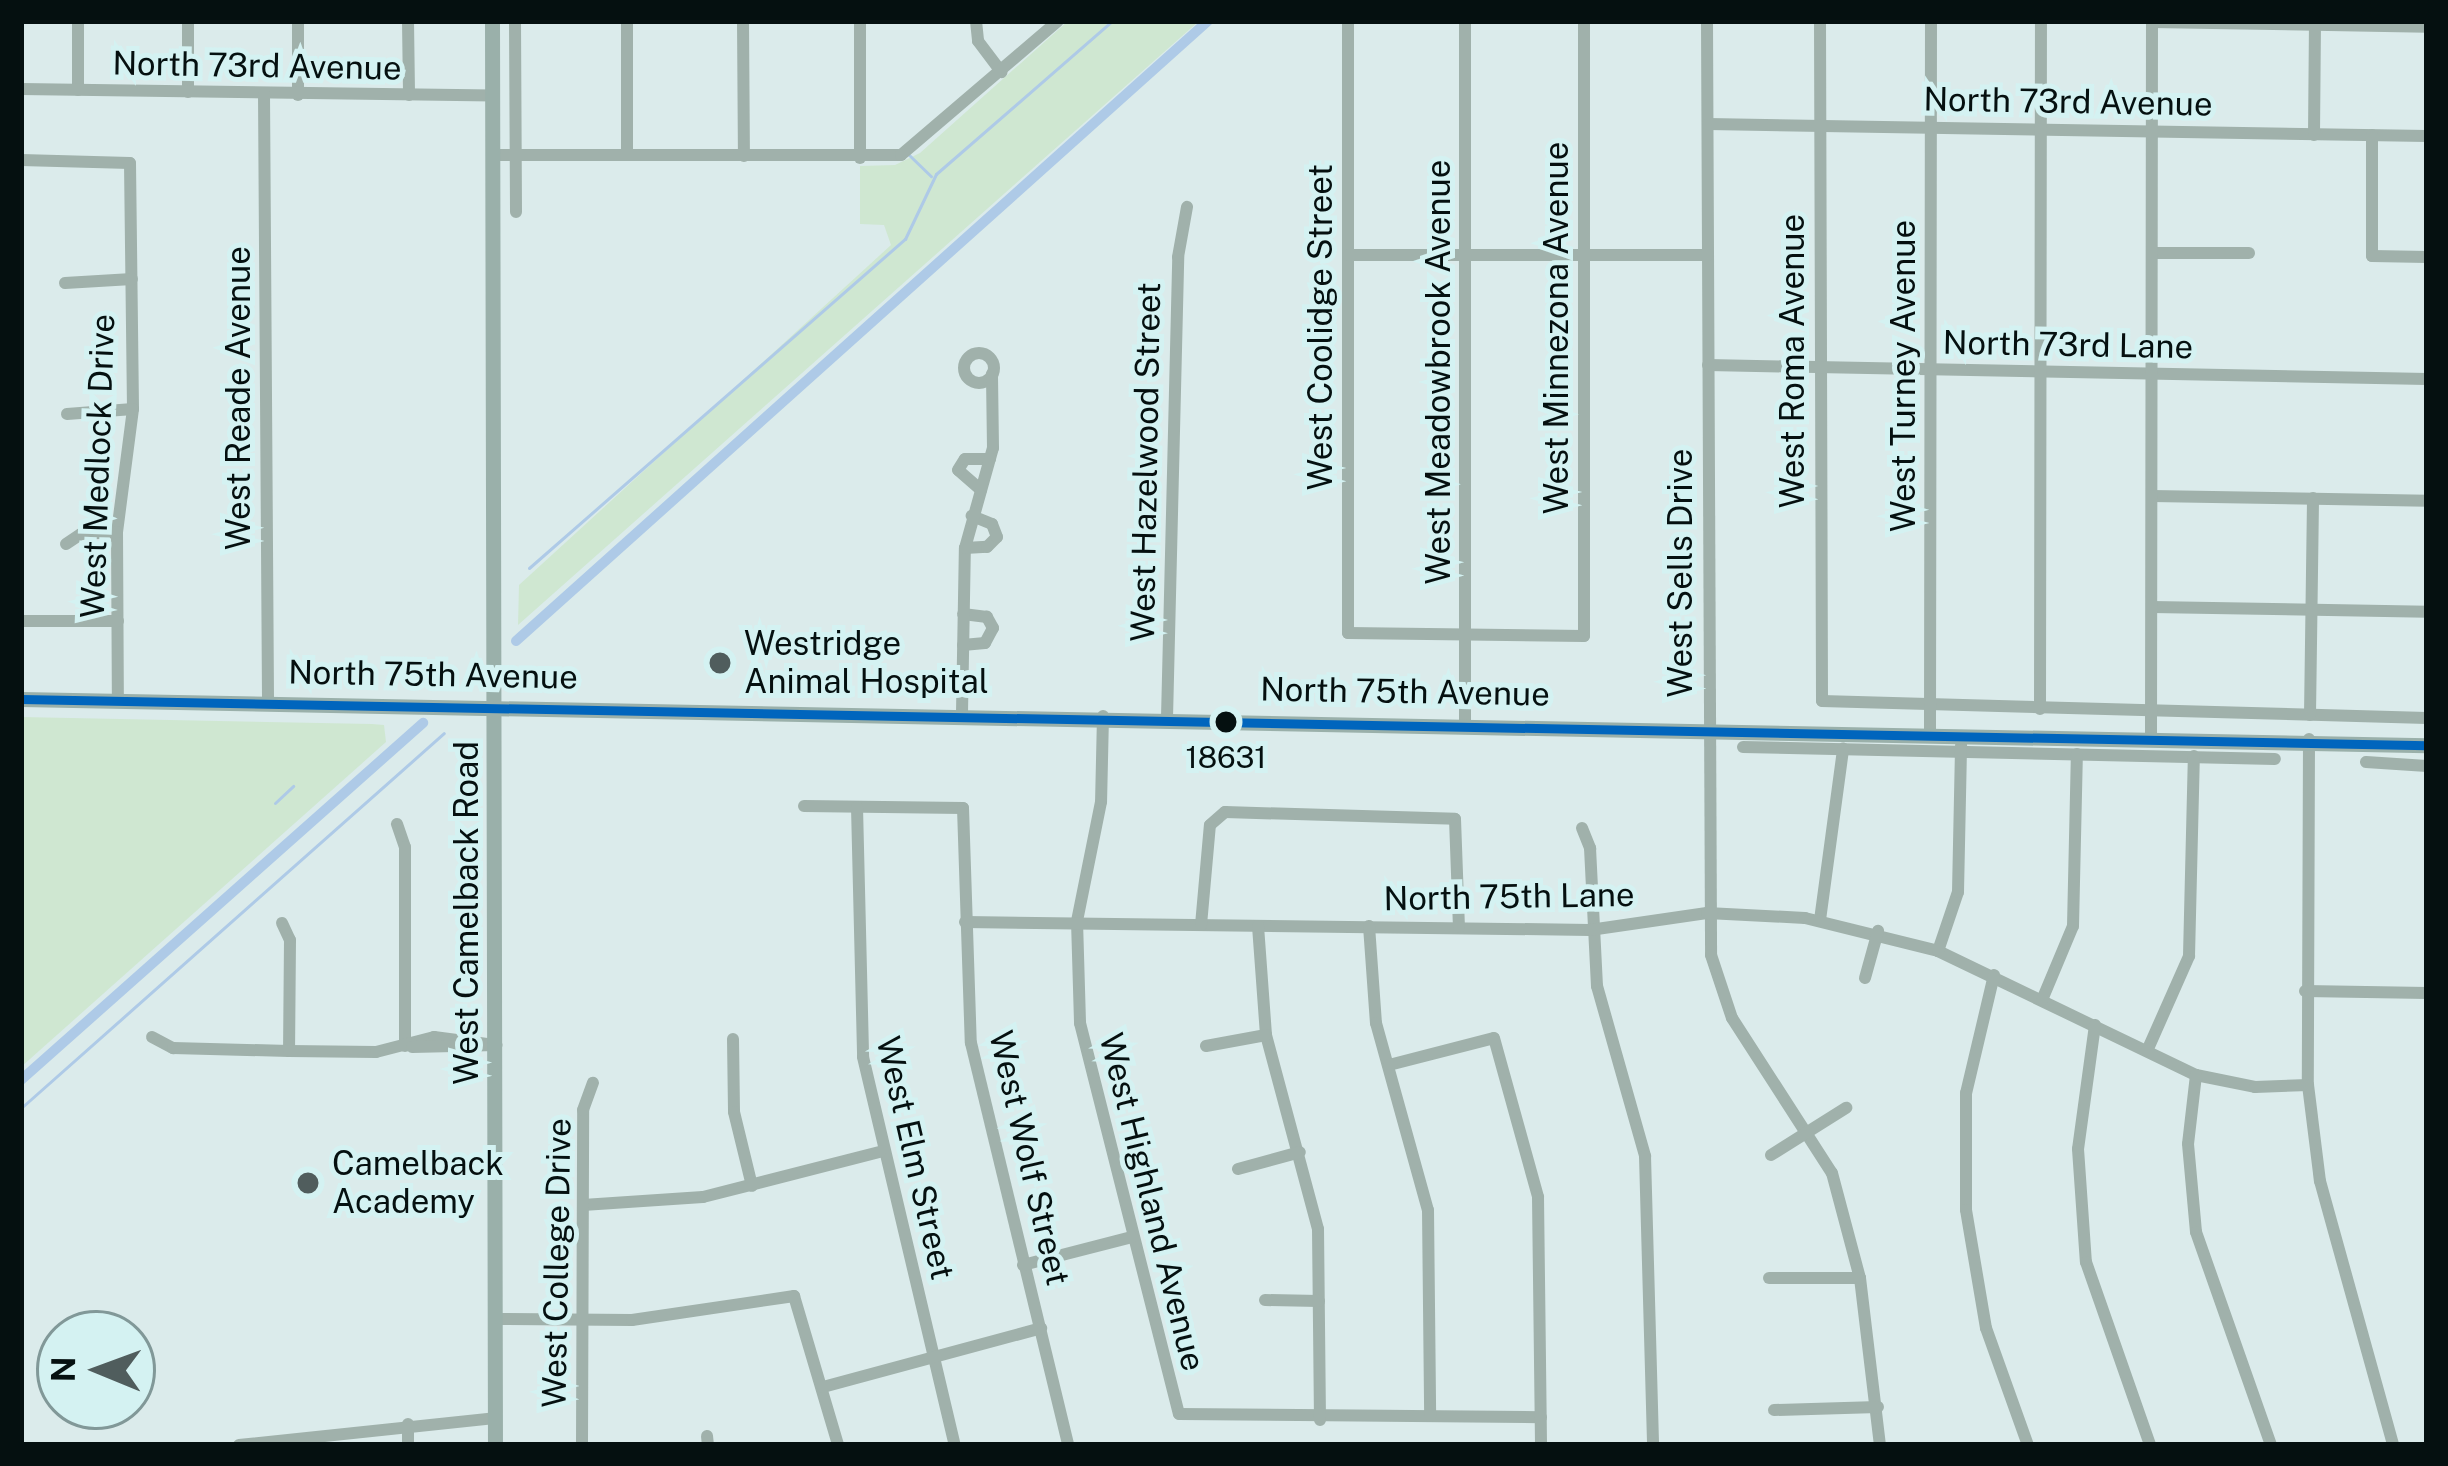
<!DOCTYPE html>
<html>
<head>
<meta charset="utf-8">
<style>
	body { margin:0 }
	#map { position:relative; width:2448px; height:1466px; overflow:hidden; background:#dbebeb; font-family:"Public Sans",sans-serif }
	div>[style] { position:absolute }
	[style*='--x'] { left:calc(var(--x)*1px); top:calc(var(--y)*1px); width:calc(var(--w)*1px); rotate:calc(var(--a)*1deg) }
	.green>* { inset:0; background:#cfe7d1 }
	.stream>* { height:3px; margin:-1.5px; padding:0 1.5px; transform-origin:1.5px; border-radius:1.5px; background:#aecae7 }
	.canal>* { height:10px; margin:-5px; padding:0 5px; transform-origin:5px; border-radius:5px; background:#aecae7 }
	.minor>* { height:12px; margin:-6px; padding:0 6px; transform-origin:6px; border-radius:6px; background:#a0b1ab }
	.minor>.ring { margin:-6px; padding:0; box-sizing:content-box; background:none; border:12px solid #a0b1ab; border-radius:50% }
	.major>* { height:15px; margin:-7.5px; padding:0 7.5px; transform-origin:7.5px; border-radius:7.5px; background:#9ab0aa }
	.bus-1>* { height:9px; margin:-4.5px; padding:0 4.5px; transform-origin:4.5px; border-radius:4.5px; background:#0065bd }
	.dots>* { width:33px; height:33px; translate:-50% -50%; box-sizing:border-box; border:6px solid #d4f2f2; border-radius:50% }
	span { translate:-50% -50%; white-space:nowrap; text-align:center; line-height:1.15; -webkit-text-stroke:10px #d4f2f2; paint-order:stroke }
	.bus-label { font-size:30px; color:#051010 }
	.street-label { font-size:33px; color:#051010 }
	.poi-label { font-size:33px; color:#051010 }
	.left { translate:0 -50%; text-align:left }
	.frame { position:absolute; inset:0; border:24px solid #051010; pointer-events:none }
	.north { position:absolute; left:36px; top:1310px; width:120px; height:120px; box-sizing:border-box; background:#d4f2f2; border:3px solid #819898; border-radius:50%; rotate:271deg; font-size:33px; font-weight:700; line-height:48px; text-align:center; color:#051010 }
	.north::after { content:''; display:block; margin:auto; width:42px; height:54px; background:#505d5d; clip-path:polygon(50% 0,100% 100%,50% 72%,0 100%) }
</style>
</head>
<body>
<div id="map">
	<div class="green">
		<div style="clip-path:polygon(1068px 21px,1199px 21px,518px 625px,519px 585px,891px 245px,884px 225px,860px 224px,860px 166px,895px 165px,920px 153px)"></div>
		<div style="clip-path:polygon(21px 717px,372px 724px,384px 725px,386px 742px,21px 1067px)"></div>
	</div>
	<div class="stream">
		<div style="--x:908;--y:154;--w:32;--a:44"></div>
		<div style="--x:529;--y:568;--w:500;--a:-41.2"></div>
		<div style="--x:905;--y:239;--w:72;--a:-64.5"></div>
		<div style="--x:936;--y:174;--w:233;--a:-41"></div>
		<div style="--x:275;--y:803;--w:25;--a:-43"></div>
		<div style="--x:21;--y:1108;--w:565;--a:-41.56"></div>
	</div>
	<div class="canal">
		<div style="--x:516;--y:641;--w:929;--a:-41.86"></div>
		<div style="--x:21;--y:1080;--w:538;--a:-41.61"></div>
	</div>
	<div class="minor">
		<div style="--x:78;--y:21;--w:69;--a:90"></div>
		<div style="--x:188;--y:21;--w:71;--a:90"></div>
		<div style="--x:298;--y:21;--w:74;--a:90"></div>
		<div style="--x:408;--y:21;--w:74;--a:89.2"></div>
		<div style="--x:515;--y:21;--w:191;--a:89.7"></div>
		<div style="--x:627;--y:21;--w:134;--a:90"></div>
		<div style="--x:743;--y:21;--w:135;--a:89.6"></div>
		<div style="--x:860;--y:21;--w:137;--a:90"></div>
		<div style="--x:976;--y:21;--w:20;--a:84"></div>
		<div style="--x:978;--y:41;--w:39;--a:53"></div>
		<div style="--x:1348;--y:21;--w:612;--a:90"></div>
		<div style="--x:1348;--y:633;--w:236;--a:0.7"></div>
		<div style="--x:1584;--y:636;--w:615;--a:-90"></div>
		<div style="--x:1707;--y:21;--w:934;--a:89.75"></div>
		<div style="--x:1711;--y:955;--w:66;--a:71.6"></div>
		<div style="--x:1732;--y:1018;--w:184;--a:57.2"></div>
		<div style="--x:1832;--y:1173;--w:109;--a:75.1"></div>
		<div style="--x:1860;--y:1278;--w:168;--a:83.2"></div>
		<div style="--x:1820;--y:21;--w:680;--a:89.83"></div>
		<div style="--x:1822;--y:701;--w:605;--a:1.61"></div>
		<div style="--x:2152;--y:22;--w:275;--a:1"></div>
		<div style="--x:21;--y:89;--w:472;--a:0.8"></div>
		<div style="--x:264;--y:94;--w:608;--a:89.62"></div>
		<div style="--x:1708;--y:124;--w:719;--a:0.96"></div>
		<div style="--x:2314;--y:135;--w:113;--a:-89.5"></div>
		<div style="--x:2372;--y:135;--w:121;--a:90"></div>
		<div style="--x:2372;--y:256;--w:55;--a:1"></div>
		<div style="--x:493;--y:155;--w:408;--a:0"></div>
		<div style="--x:901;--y:155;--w:206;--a:-40.5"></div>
		<div style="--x:21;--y:160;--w:109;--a:1.6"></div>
		<div style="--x:130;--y:163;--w:246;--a:89.3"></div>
		<div style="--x:133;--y:409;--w:124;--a:97.4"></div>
		<div style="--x:117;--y:532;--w:168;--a:89.7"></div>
		<div style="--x:2152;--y:253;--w:97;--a:0"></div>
		<div style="--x:1349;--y:255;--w:359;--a:0"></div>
		<div style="--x:65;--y:283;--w:67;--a:-3.4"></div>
		<div class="ring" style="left:964px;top:353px;width:18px;height:18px"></div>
		<div style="--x:1708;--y:365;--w:719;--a:1.12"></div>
		<div style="--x:67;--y:414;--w:66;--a:-4.3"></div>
		<div style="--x:981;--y:490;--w:30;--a:-139"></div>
		<div style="--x:958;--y:470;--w:13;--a:-58"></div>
		<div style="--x:965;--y:459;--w:25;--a:0"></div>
		<div style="--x:2152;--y:496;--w:275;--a:1"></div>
		<div style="--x:66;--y:544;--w:18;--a:-34"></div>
		<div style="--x:81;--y:534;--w:36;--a:-3"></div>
		<div style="--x:965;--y:548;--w:22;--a:-3"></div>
		<div style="--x:987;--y:547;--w:14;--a:-45"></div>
		<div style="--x:997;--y:537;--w:14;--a:-111"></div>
		<div style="--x:992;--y:524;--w:22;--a:-158"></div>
		<div style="--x:2152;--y:607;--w:275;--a:1"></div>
		<div style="--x:21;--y:621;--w:97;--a:0"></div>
		<div style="--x:963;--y:645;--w:22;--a:-5"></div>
		<div style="--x:985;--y:643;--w:17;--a:-62"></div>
		<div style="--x:993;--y:628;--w:13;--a:-119"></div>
		<div style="--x:987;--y:617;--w:24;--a:-173"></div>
		<div style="--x:2040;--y:709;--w:688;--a:-89.92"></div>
		<div style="--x:962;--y:713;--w:165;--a:-89"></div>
		<div style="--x:965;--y:548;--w:104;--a:-74.4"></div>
		<div style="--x:993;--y:448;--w:74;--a:-90.8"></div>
		<div style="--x:2310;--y:715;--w:217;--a:-89.2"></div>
		<div style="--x:1103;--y:716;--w:86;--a:91.3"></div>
		<div style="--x:1101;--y:802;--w:121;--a:101.4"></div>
		<div style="--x:1077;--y:921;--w:102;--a:88.3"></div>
		<div style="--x:1080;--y:1023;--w:403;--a:75.8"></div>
		<div style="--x:1179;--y:1414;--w:362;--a:0.5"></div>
		<div style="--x:1167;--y:718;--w:461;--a:-88.6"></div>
		<div style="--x:1178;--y:257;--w:51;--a:-79.8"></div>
		<div style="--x:1465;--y:722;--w:701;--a:-90"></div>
		<div style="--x:1930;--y:732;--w:711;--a:-89.92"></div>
		<div style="--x:2151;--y:736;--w:715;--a:-89.92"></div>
		<div style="--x:2309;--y:739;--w:346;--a:90.2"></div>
		<div style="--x:2308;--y:1085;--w:97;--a:82.9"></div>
		<div style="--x:2320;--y:1181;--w:274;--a:74.5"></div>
		<div style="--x:1743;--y:747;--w:532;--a:1.29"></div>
		<div style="--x:2366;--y:762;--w:61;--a:3.8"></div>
		<div style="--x:804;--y:806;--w:159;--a:0.7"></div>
		<div style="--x:963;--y:808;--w:235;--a:88.1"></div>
		<div style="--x:971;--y:1043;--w:414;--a:76.4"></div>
		<div style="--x:857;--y:807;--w:250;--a:88.6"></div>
		<div style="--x:863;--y:1057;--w:399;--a:76.7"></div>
		<div style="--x:397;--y:824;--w:24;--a:71"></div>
		<div style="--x:405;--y:847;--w:199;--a:90"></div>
		<div style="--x:1582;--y:828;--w:22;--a:68"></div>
		<div style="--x:1590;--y:848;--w:138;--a:87.1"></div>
		<div style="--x:1597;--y:986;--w:177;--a:74.2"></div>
		<div style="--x:1645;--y:1156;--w:289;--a:88.4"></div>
		<div style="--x:1820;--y:920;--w:173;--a:-82.3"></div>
		<div style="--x:965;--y:922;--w:625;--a:0.73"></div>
		<div style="--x:1590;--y:930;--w:118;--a:-8.3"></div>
		<div style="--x:1707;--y:913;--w:98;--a:2.9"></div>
		<div style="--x:1805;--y:918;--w:137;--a:13.9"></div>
		<div style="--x:1938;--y:951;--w:286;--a:25.7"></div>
		<div style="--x:2196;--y:1075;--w:60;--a:11.5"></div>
		<div style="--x:2255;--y:1087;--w:53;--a:-2.2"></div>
		<div style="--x:282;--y:923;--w:19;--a:65"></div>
		<div style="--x:290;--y:940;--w:111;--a:90.5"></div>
		<div style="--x:1201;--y:925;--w:100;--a:-84.9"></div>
		<div style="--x:1210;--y:825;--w:20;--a:-41"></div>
		<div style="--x:1225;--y:812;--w:230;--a:1.7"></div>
		<div style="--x:1455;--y:819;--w:108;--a:87.9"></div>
		<div style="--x:1258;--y:926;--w:109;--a:85.8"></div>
		<div style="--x:1266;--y:1035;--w:201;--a:75"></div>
		<div style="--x:1318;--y:1229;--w:191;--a:89.4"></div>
		<div style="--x:1369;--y:926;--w:97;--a:85.9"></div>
		<div style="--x:1376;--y:1023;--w:194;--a:74.5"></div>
		<div style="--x:1428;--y:1210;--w:206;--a:89.4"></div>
		<div style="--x:1938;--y:951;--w:62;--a:-71.3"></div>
		<div style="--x:1958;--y:892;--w:147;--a:-88.8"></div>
		<div style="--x:1994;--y:975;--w:121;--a:103.3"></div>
		<div style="--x:1966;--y:1093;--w:117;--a:90"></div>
		<div style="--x:1966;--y:1210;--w:120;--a:80.4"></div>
		<div style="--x:1986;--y:1328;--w:124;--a:70.3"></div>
		<div style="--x:1865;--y:978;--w:49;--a:-74.5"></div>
		<div style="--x:2305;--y:991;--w:122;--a:0.9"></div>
		<div style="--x:2042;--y:1000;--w:80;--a:-67.3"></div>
		<div style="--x:2073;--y:926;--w:172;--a:-88.7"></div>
		<div style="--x:2095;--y:1025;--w:125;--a:97.8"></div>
		<div style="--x:2078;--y:1149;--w:113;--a:86"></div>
		<div style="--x:2086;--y:1262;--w:194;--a:70.7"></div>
		<div style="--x:152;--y:1037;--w:24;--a:28"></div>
		<div style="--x:173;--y:1048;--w:116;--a:1.5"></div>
		<div style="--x:289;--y:1051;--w:87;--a:0.7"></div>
		<div style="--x:376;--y:1052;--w:60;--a:-14.5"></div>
		<div style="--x:434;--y:1037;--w:63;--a:7.4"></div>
		<div style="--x:733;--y:1039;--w:73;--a:89.2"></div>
		<div style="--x:734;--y:1112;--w:76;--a:76.3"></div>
		<div style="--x:1206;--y:1046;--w:61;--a:-10.4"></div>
		<div style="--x:412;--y:1047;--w:84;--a:-1.4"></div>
		<div style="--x:2147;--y:1051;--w:104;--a:-66.1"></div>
		<div style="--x:2189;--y:956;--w:200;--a:-88.6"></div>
		<div style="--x:1389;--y:1065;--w:108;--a:-14.4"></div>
		<div style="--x:1494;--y:1038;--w:165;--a:74.5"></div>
		<div style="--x:1538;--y:1197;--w:248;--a:89.3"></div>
		<div style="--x:2196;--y:1075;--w:69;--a:96.6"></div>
		<div style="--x:2188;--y:1144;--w:88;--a:84.8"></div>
		<div style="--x:2196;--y:1232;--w:226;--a:70.6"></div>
		<div style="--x:1771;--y:1155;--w:89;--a:-32.1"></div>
		<div style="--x:1238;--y:1169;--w:64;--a:-15.3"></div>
		<div style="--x:583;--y:1205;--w:120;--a:-3.8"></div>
		<div style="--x:703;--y:1197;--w:183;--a:-14.3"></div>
		<div style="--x:1023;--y:1265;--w:113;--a:-14.4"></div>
		<div style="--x:1769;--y:1278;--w:91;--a:0"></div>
		<div style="--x:1265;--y:1300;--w:54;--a:1.1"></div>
		<div style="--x:495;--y:1319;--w:137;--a:0.4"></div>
		<div style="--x:632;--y:1320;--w:164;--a:-8.4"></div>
		<div style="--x:794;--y:1296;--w:155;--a:73.5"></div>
		<div style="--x:823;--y:1387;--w:226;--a:-15.1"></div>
		<div style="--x:1774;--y:1410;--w:104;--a:-1.7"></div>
		<div style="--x:707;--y:1436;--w:9;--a:84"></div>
		<div style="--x:239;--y:1445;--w:257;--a:-6"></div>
		<div style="--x:408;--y:1445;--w:21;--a:-90"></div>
		<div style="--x:582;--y:1445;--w:335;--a:-89.8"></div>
		<div style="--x:583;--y:1110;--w:29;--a:-70"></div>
	</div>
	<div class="major">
		<div style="--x:492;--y:21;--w:1424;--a:89.88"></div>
		<div style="--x:21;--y:699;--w:2406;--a:1.1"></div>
	</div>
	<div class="bus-1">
		<div style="--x:21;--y:699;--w:2406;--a:1.1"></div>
	</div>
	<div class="dots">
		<div style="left:720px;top:663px;background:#505d5d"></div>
		<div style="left:1226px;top:722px;background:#051010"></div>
		<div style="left:308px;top:1183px;background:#505d5d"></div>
	</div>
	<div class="bus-label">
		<span style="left:1226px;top:757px">18631</span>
	</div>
	<div class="street-label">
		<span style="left:257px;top:66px;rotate:1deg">North 73rd Avenue</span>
		<span style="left:2068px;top:102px;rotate:1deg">North 73rd Avenue</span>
		<span style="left:1321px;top:327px;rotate:-90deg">West Coolidge Street</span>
		<span style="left:1557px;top:328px;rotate:-90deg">West Minnezona Avenue</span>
		<span style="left:2068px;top:345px;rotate:1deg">North 73rd Lane</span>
		<span style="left:1793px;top:361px;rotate:-90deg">West Roma Avenue</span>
		<span style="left:1439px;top:372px;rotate:-90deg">West Meadowbrook Avenue</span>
		<span style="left:1904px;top:376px;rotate:-90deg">West Turney Avenue</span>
		<span style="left:239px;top:398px;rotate:-90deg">West Reade Avenue</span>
		<span style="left:1146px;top:462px;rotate:-89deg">West Hazelwood Street</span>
		<span style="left:98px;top:466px;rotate:-88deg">West Medlock Drive</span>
		<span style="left:1681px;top:573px;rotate:-90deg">West Sells Drive</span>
		<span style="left:433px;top:675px;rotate:1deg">North 75th Avenue</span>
		<span style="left:1405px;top:692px;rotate:1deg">North 75th Avenue</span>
		<span style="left:1509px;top:897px;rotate:-1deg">North 75th Lane</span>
		<span style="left:467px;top:913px;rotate:-90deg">West Camelback Road</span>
		<span style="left:915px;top:1158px;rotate:77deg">West Elm Street</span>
		<span style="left:1029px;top:1158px;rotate:77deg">West Wolf Street</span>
		<span style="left:1152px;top:1202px;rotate:76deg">West Highland Avenue</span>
		<span style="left:557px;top:1263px;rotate:-89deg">West College Drive</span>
	</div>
	<div class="poi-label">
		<span class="left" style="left:744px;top:663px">Westridge<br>Animal Hospital</span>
		<span class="left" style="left:332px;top:1183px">Camelback<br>Academy</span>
	</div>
	<div class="frame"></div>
	<div class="north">N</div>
</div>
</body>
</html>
